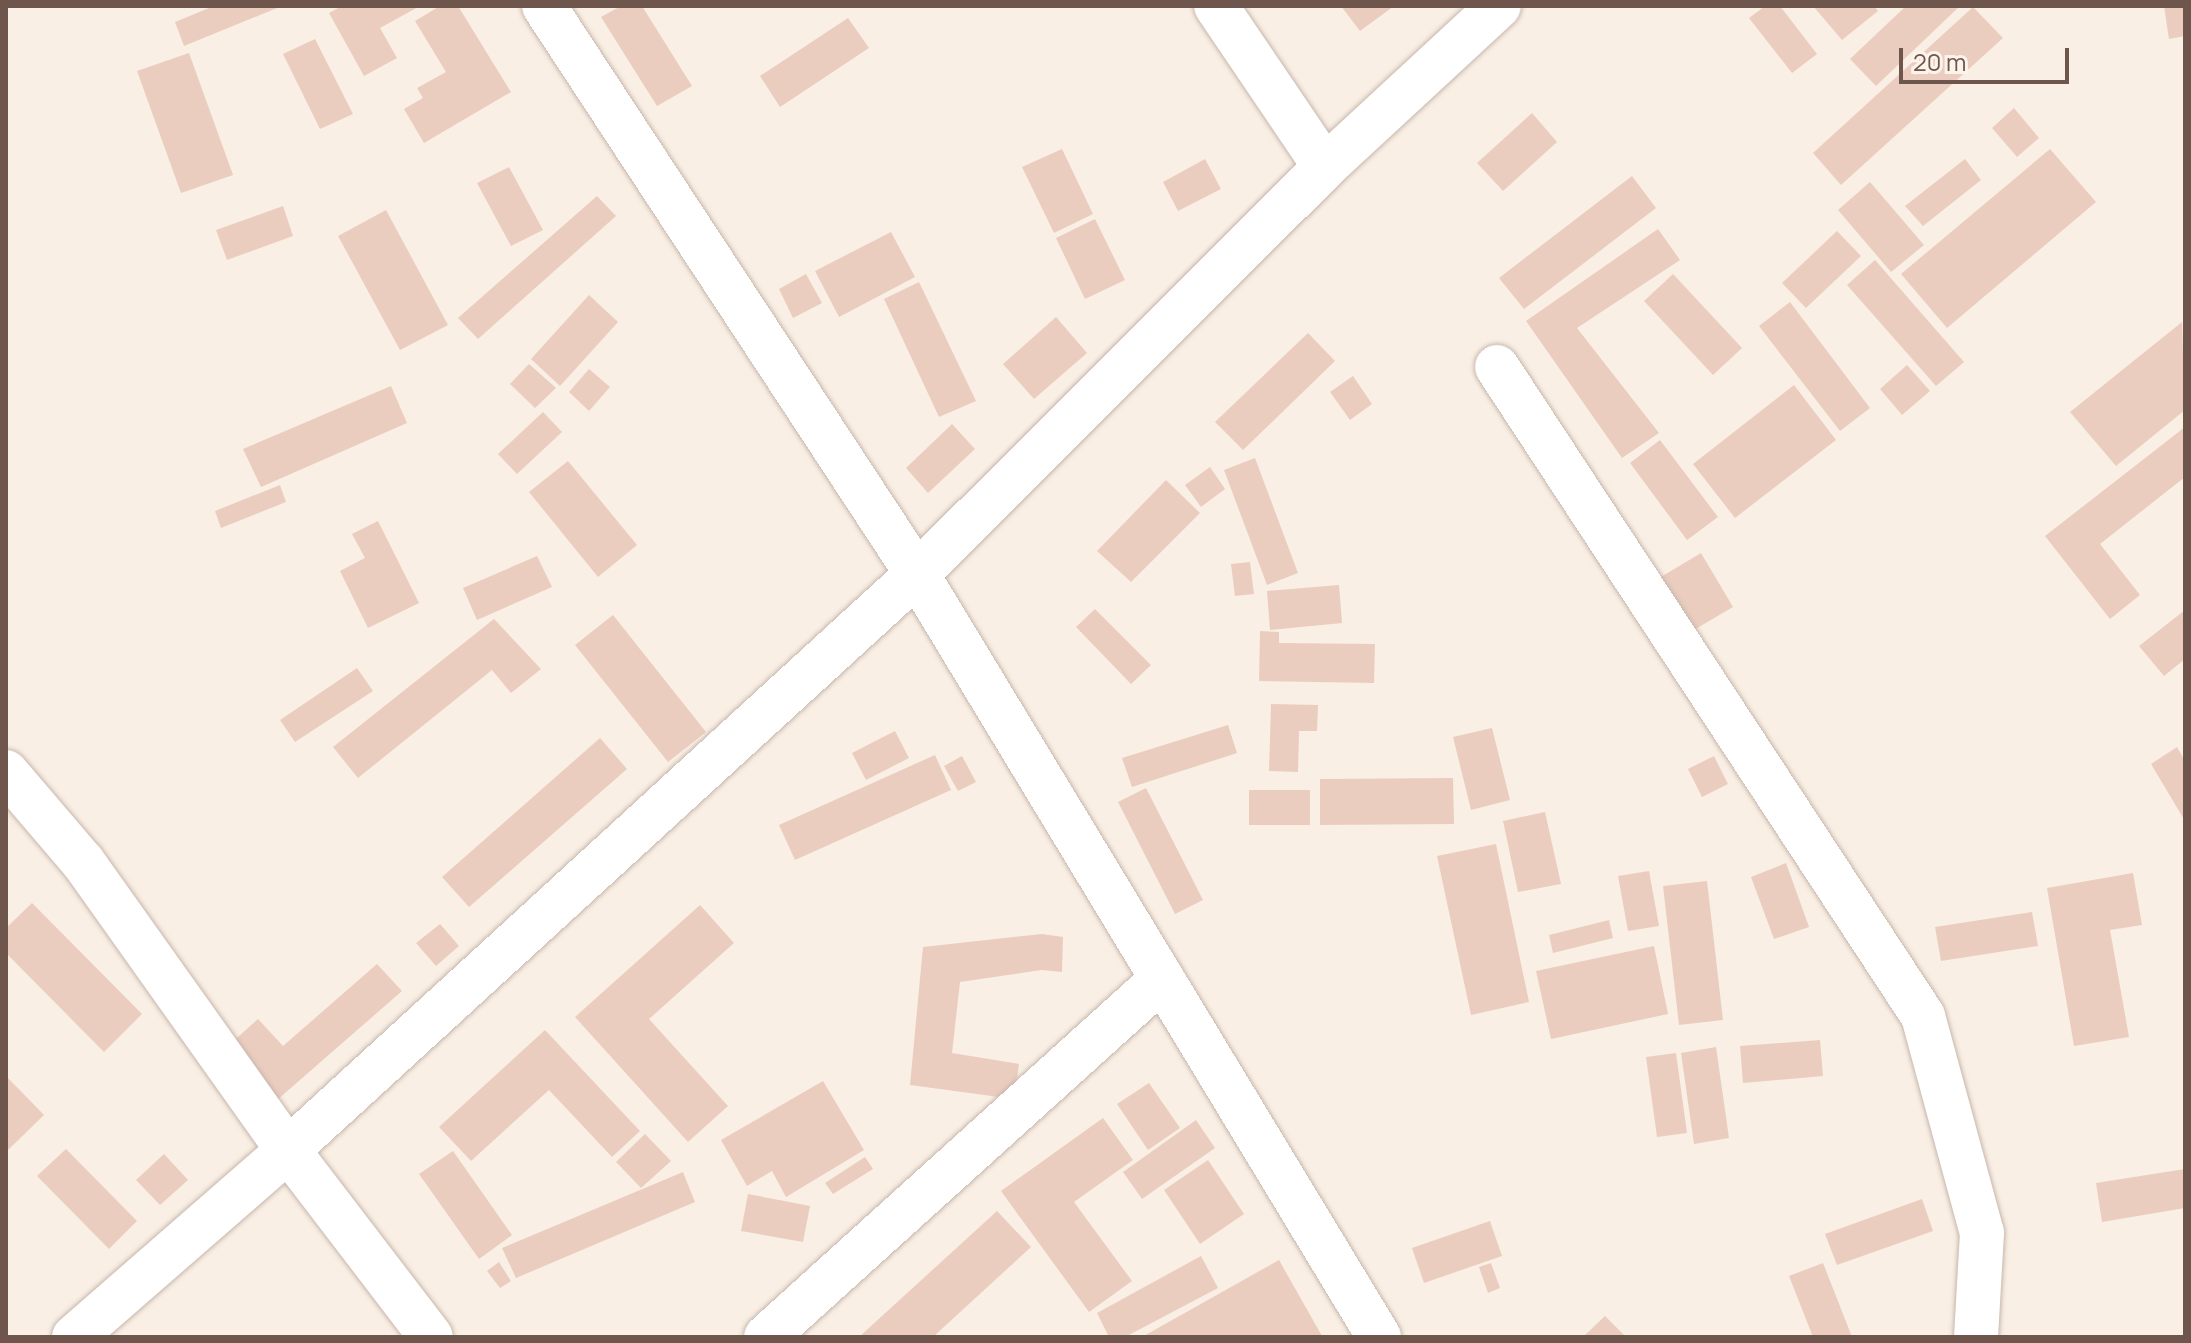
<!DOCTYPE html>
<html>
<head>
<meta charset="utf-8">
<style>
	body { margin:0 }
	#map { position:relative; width:2191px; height:1343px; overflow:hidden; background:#f9efe4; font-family:Manrope,sans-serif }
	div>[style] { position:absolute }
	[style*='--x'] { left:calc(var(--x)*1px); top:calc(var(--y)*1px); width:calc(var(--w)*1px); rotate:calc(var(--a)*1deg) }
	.building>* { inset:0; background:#ebcdbf }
	.roads { filter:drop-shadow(0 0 2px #c8b6ac) drop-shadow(0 0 2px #c8b6ac) }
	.street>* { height:44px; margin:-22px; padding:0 22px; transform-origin:22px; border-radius:22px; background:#fff }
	span { translate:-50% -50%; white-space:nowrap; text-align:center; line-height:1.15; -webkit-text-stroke:8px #fcf3ea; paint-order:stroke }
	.frame { position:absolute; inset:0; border:8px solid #6e564d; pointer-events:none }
	.scale { position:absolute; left:1899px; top:48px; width:170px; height:36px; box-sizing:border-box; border:4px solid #6e564d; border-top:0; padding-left:10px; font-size:24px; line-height:28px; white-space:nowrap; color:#6e564d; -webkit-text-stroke:6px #fcf3ea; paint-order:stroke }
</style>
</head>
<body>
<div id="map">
	<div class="building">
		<div style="clip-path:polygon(214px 6px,282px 6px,184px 46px,175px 22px)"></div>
		<div style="clip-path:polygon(342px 6px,420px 6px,380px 28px,397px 58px,364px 76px,329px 13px)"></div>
		<div style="clip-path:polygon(440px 6px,458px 6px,511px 92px,424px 143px,404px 109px,423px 98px,417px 88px,446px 72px,415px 21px)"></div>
		<div style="clip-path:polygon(621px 6px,642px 6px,692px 86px,657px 106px,601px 17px)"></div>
		<div style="clip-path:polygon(1341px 6px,1394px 6px,1360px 31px)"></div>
		<div style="clip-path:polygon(1765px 6px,1780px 6px,1817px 54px,1792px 73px,1749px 18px)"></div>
		<div style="clip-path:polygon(1813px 6px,1874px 6px,1878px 11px,1842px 40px)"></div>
		<div style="clip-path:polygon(1906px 6px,1960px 6px,1876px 86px,1850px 59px)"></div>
		<div style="clip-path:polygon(2164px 6px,2185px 6px,2185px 36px,2169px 39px)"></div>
		<div style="clip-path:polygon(1973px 7px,2003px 38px,1841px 185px,1813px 153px)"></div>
		<div style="clip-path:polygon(848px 18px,869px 48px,780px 107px,760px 76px)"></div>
		<div style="clip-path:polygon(315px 39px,353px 114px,320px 129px,283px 54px)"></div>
		<div style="clip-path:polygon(189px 53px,233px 175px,181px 193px,137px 71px)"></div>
		<div style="clip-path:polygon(2014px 108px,2039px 138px,2017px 157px,1992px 128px)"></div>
		<div style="clip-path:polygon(1532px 113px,1557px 142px,1503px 191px,1477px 163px)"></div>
		<div style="clip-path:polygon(1062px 149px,1093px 214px,1054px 233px,1022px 167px)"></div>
		<div style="clip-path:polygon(2050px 149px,2096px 202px,1947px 328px,1901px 274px)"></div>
		<div style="clip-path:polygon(1205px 159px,1221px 189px,1178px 211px,1163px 182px)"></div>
		<div style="clip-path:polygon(1965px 159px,1981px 180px,1923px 226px,1905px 206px)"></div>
		<div style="clip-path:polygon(509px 167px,543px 230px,511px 246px,477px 183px)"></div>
		<div style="clip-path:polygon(1632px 176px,1656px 208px,1524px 309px,1499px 278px)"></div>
		<div style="clip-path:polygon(1870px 182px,1924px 245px,1891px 272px,1838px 210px)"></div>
		<div style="clip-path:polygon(597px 196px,616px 216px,478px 339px,458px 318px)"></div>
		<div style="clip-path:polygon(283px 206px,293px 236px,227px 260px,216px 230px)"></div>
		<div style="clip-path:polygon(386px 210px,448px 325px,400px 350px,338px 236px)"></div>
		<div style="clip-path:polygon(1095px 219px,1125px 280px,1085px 299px,1056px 238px)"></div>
		<div style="clip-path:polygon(1658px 229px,1680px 260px,1577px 328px,1659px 433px,1622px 458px,1526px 321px)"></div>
		<div style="clip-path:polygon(1837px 231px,1861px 256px,1806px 308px,1782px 283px)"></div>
		<div style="clip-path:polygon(891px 232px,915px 277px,839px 317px,815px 271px)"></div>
		<div style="clip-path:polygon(1875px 260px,1964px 362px,1936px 386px,1847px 285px)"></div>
		<div style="clip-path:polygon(806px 274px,822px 303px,793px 318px,779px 289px)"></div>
		<div style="clip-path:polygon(1673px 274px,1742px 348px,1713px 375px,1644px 301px)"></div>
		<div style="clip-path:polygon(919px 282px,976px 401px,939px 417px,884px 299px)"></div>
		<div style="clip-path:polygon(589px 295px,618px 322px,560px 386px,531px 359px)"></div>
		<div style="clip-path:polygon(1790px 302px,1870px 408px,1840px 431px,1759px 326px)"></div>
		<div style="clip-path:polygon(1056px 317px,1087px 353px,1034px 399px,1003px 364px)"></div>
		<div style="clip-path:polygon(2182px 322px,2185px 410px,2116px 466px,2070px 412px)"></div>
		<div style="clip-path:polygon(1308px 333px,1335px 361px,1243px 450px,1215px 422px)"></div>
		<div style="clip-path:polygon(529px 364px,556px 388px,535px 408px,510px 384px)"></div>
		<div style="clip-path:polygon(1907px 365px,1930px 391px,1902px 415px,1880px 389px)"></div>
		<div style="clip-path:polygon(589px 369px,610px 387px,589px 411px,569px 392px)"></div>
		<div style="clip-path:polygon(1353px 376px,1372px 404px,1350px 420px,1330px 392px)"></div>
		<div style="clip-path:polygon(1794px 385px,1836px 440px,1735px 518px,1693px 464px)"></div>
		<div style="clip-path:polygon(391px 386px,407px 423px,261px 487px,243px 449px)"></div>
		<div style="clip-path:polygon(543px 412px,562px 432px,517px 474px,498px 454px)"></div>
		<div style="clip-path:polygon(952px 424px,975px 449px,928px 493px,906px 468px)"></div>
		<div style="clip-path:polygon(2185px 427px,2185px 477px,2100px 544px,2140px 595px,2110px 619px,2045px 536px)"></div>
		<div style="clip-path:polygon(1660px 440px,1718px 517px,1687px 540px,1630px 463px)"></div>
		<div style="clip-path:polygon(1255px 458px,1298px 573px,1267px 585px,1224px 470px)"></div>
		<div style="clip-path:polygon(568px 461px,637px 545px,598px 577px,529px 492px)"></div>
		<div style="clip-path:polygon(1210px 467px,1225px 489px,1201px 507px,1185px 485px)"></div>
		<div style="clip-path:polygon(1166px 480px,1200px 513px,1131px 582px,1097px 551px)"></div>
		<div style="clip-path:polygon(280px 485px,286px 502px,221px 528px,215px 511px)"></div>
		<div style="clip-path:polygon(378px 521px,419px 603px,368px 628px,340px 571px,365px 558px,352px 534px)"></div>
		<div style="clip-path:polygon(1701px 553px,1733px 607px,1692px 631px,1659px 578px)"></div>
		<div style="clip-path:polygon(537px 556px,552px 587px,477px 620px,463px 588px)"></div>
		<div style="clip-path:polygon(1250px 562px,1254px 594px,1235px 596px,1231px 564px)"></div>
		<div style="clip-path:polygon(1339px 585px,1342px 623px,1270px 630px,1267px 591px)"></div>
		<div style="clip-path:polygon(1095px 609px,1151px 665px,1131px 684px,1076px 627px)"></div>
		<div style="clip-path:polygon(2185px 610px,2185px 659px,2164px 676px,2139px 646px)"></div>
		<div style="clip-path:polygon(613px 615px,706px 732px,668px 762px,575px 645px)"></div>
		<div style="clip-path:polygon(494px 619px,541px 669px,511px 693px,492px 670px,358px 778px,333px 747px)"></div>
		<div style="clip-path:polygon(1260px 631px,1279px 632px,1279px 643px,1375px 644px,1374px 683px,1259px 681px)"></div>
		<div style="clip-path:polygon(357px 668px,373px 691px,295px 742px,280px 720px)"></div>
		<div style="clip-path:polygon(1271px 704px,1318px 705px,1317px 731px,1299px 731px,1298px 772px,1269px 771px)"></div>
		<div style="clip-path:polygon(1228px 725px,1237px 753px,1132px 787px,1122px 758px)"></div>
		<div style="clip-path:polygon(1492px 728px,1510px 800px,1471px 810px,1453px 737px)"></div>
		<div style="clip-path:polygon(895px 731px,909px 758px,866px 780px,852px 753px)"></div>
		<div style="clip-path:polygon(600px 738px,627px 769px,469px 907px,442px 877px)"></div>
		<div style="clip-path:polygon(2177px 747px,2185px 761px,2185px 821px,2151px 764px)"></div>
		<div style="clip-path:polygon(935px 755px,951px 790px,795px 860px,779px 825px)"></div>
		<div style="clip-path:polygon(962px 756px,976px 782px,958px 791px,944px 766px)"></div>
		<div style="clip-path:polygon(1714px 756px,1728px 784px,1702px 797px,1688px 769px)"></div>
		<div style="clip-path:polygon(1453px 778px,1454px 824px,1320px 825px,1320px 779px)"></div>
		<div style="clip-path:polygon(1146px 788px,1203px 900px,1175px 914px,1118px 802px)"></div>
		<div style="clip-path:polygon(1249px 790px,1310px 790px,1310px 825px,1249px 825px)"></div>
		<div style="clip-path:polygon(1545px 812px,1561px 884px,1518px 892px,1503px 821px)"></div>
		<div style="clip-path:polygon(1496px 844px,1529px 1002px,1471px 1015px,1437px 856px)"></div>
		<div style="clip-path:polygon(1786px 863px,1809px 927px,1774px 939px,1751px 877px)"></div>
		<div style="clip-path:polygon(1649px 871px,1659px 926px,1628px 931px,1618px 876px)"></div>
		<div style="clip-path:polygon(2133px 873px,2142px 925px,2110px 930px,2129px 1037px,2074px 1046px,2047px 888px)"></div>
		<div style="clip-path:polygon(1707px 881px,1723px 1020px,1679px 1025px,1663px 886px)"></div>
		<div style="clip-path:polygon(32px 903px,142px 1014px,104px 1052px,6px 953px,6px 928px)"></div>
		<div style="clip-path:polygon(700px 905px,734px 943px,649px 1019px,728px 1106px,688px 1142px,575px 1017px)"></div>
		<div style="clip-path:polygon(2032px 912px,2038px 946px,1941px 961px,1935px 927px)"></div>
		<div style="clip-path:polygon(1609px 920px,1613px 938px,1553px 953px,1549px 935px)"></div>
		<div style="clip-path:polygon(440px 924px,459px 946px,436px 966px,416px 943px)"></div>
		<div style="clip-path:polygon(1042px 934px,1063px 937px,1062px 972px,1041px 970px,960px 982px,952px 1053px,1019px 1064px,1014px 1099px,910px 1085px,923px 947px)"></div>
		<div style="clip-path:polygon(1654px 946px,1668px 1014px,1551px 1039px,1536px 971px)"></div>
		<div style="clip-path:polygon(377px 964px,402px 991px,277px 1100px,228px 1046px,258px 1019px,283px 1046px)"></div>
		<div style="clip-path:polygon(545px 1030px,640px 1131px,612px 1157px,549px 1090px,471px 1161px,439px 1127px)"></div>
		<div style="clip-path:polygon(1820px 1040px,1823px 1076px,1743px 1083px,1740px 1046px)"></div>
		<div style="clip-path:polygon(1716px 1047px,1729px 1138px,1694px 1144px,1681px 1053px)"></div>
		<div style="clip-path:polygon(1676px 1053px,1687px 1133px,1657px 1137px,1646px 1057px)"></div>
		<div style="clip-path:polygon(6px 1076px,44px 1115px,8px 1150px,6px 1148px)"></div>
		<div style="clip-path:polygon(823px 1081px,864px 1150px,786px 1197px,772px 1171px,747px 1186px,721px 1140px)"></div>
		<div style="clip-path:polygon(1149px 1083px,1180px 1128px,1148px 1150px,1117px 1104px)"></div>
		<div style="clip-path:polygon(1103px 1118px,1133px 1160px,1074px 1202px,1132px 1281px,1089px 1312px,1001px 1191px)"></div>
		<div style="clip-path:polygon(1196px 1120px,1215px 1148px,1142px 1199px,1123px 1172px)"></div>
		<div style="clip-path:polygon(645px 1134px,671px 1161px,641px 1188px,616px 1162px)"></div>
		<div style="clip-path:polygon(66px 1149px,137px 1221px,109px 1249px,37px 1176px)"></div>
		<div style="clip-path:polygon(453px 1151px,512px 1235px,479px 1259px,419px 1174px)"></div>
		<div style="clip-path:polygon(164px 1154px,188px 1180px,160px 1205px,136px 1180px)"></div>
		<div style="clip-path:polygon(865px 1157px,873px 1169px,833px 1194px,825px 1183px)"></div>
		<div style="clip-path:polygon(1208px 1160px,1244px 1214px,1200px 1244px,1164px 1190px)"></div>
		<div style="clip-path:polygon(2185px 1169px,2185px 1208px,2102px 1222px,2096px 1183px)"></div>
		<div style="clip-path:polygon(683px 1172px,695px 1202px,516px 1278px,502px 1248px)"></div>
		<div style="clip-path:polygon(748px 1194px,810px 1206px,803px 1242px,741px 1231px)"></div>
		<div style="clip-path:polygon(1922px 1199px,1933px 1231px,1837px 1265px,1825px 1234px)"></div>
		<div style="clip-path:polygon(997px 1211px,1031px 1247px,933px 1337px,859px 1337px)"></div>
		<div style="clip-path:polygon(1490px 1221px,1502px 1256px,1424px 1283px,1412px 1248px)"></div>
		<div style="clip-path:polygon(1201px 1256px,1218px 1288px,1125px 1337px,1109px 1337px,1097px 1313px)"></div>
		<div style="clip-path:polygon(1279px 1260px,1322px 1336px,1142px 1337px)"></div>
		<div style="clip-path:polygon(499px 1262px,511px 1281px,500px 1288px,487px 1271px)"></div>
		<div style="clip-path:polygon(1491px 1263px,1500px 1288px,1488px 1293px,1479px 1267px)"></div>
		<div style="clip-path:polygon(1823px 1263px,1852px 1337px,1813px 1337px,1789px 1276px)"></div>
		<div style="clip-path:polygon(1605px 1316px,1626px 1337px,1583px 1337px)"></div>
	</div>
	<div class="roads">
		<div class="street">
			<div style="--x:544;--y:6;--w:680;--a:56.71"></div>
			<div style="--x:917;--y:574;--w:892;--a:58.8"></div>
			<div style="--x:1216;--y:6;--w:194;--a:55.9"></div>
			<div style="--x:1497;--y:367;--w:776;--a:56.72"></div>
			<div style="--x:1923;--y:1016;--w:225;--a:74.8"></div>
			<div style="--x:1982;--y:1233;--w:104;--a:93.3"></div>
			<div style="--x:6;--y:772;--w:118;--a:49.5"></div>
			<div style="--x:83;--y:862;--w:354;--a:54.6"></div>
			<div style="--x:288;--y:1150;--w:235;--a:52.6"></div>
			<div style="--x:74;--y:1337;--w:284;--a:-41.1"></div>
			<div style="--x:288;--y:1150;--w:853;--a:-42.48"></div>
			<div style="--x:917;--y:574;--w:576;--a:-44.93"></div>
			<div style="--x:1325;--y:167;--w:237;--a:-42.8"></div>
			<div style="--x:766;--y:1337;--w:534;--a:-42.11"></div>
		</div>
	</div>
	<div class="frame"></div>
	<div class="scale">20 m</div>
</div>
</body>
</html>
